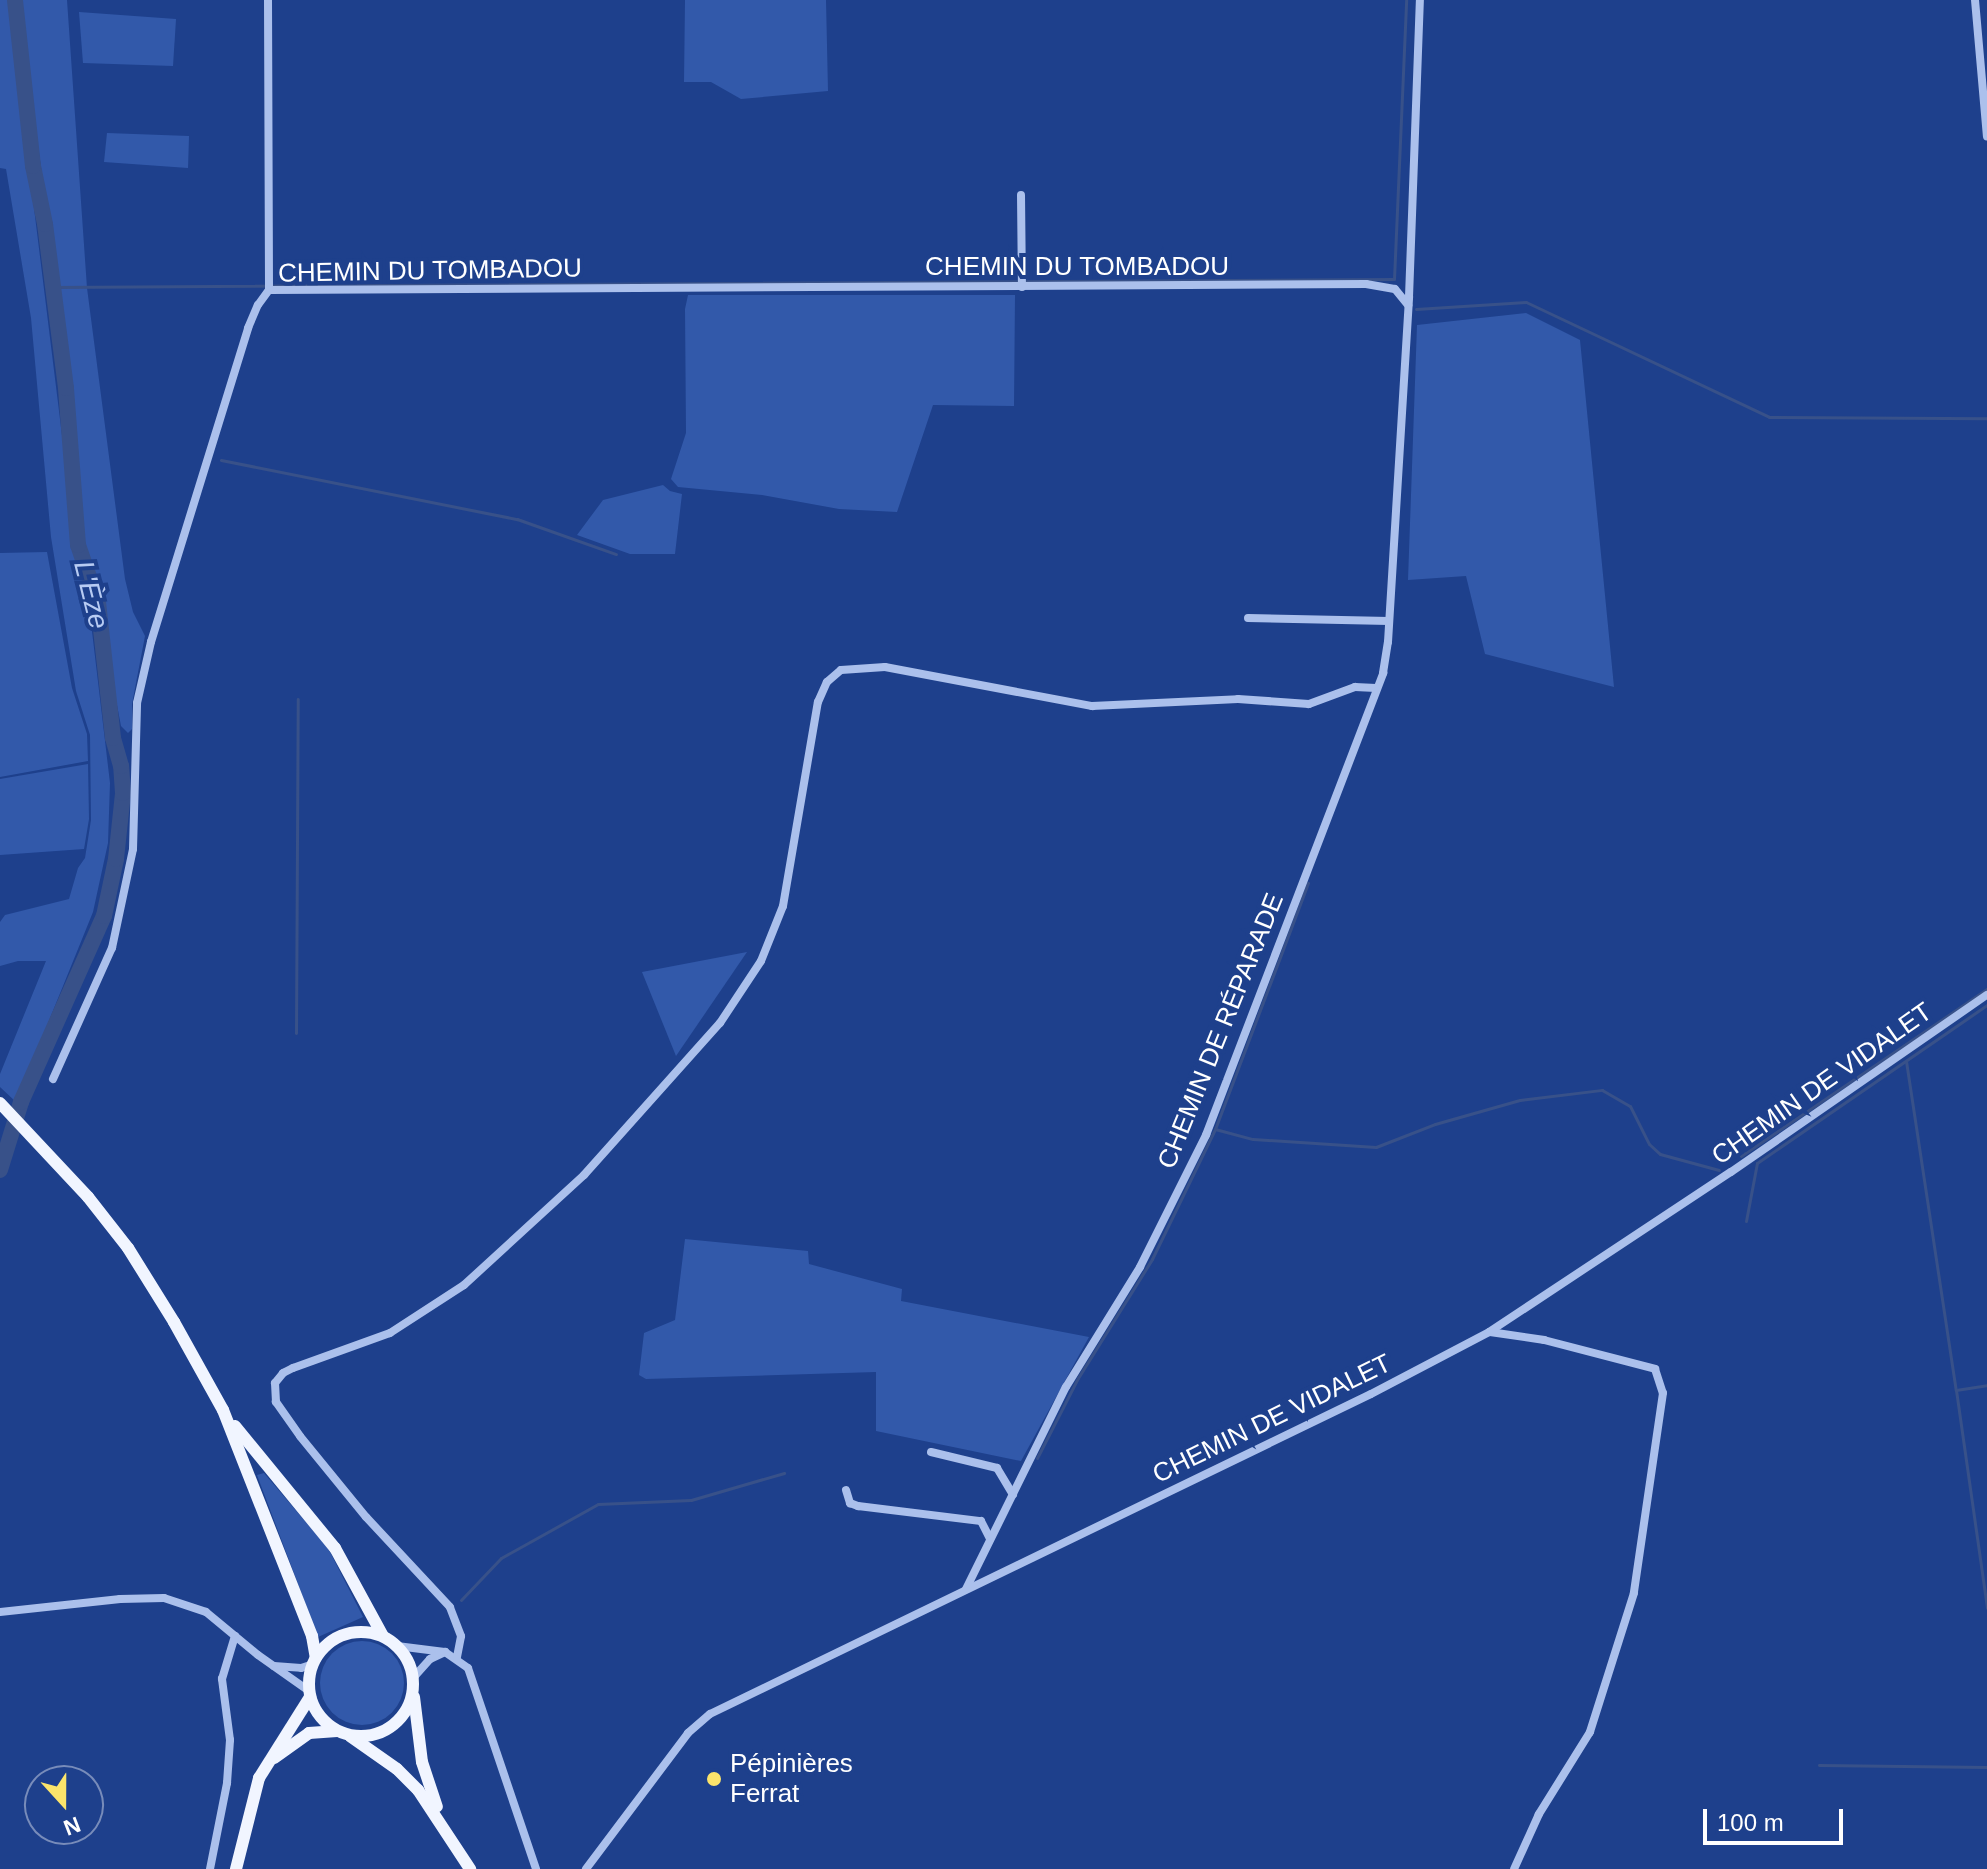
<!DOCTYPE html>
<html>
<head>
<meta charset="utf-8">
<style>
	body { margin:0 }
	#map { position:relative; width:1987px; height:1869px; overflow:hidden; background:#1e408c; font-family:Helvetica,sans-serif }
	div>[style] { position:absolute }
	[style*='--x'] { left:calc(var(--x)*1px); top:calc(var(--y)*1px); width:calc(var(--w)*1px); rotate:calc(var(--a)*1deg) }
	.green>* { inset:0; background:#3259aa }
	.round { border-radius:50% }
	.stream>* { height:3px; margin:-1.5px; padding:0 1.5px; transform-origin:1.5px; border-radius:1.5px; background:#385189 }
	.river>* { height:16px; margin:-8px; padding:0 8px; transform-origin:8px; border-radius:8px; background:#385189 }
	.minor>* { height:8px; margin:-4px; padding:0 4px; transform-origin:4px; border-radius:4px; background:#abc0ec }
	.primary>* { height:12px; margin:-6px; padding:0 6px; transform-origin:6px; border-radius:6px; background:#f1f5ff }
	.primary>.ring { margin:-6px; padding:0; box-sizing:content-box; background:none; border:12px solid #f1f5ff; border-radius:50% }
	.dots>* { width:22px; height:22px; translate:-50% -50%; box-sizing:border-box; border:4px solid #1e408c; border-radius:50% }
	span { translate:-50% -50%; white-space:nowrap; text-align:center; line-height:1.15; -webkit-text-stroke:8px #1e408c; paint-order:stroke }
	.street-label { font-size:26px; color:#fff }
	.poi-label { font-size:26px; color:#fff }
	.left { translate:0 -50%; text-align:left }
	.water-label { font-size:28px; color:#b7cbf3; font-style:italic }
	.north { position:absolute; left:24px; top:1765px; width:80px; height:80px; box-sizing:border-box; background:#1e408c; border:2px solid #788cba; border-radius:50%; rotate:159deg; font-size:22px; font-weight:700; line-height:32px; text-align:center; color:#fff }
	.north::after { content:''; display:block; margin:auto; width:28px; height:36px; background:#fbe46b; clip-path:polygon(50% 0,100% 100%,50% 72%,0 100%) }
	.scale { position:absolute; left:1703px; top:1809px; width:140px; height:36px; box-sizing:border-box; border:4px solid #fff; border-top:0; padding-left:10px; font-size:24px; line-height:28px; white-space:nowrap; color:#fff; -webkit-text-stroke:6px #1e408c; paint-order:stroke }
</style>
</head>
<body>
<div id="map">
	<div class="green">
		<div style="clip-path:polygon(0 0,12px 0,17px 70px,76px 549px,89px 606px,110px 783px,108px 843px,93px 912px,16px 1102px,0 1087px,0 1074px,46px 961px,18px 961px,0 966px,0 922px,5px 915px,69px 899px,78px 868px,85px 858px,91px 820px,90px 735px,76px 691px,51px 537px,31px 318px,6px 169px,0 168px)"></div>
		<div style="clip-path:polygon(18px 0,67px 0,87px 288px,125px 579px,133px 612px,145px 636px,132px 704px,132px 729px,128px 733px,121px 726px,116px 700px,99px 585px,81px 543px,70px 378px)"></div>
		<div style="clip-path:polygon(685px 0,826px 0,828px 91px,741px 99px,711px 82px,684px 82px)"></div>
		<div style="clip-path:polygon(79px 12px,176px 19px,173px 66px,83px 63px)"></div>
		<div style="clip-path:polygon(107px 133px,189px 136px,188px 168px,104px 162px)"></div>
		<div style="clip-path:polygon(688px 295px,1015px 295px,1014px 406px,933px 405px,897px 512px,839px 509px,762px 495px,678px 487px,671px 479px,686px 433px,685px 309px)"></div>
		<div style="clip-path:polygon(1526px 313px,1580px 340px,1614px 687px,1485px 654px,1466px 576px,1408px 580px,1417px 325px)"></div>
		<div style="clip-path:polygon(663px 485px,670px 491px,682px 494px,675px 554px,630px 554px,577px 535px,603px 500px)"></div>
		<div style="clip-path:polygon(47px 552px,72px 688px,87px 734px,88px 761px,0 777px,0 553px)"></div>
		<div style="clip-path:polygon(88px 764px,89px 819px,84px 849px,0 855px,0 779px)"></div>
		<div style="clip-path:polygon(747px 952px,676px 1056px,642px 972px)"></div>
		<div style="clip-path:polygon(685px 1239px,808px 1251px,809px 1264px,902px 1289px,901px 1301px,1089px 1337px,1021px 1461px,876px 1431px,876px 1372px,646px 1379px,639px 1375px,644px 1333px,675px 1320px)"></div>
		<div style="clip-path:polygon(264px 1473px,328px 1548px,363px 1617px,318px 1637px,257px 1475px)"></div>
		<div class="round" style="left:320px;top:1641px;width:84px;height:84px"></div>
	</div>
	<div class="stream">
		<div style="--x:53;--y:287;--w:1341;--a:-0.34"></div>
		<div style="--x:1394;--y:279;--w:279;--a:-87.5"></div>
		<div style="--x:1416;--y:309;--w:110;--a:-3.6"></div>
		<div style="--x:1526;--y:302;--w:269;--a:25.3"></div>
		<div style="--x:1769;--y:417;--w:218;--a:0.3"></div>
		<div style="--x:221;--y:460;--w:302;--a:11.3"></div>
		<div style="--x:517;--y:519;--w:105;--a:19.5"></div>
		<div style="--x:1308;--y:883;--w:263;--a:110.7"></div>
		<div style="--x:1215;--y:1129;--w:39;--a:15"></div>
		<div style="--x:1253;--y:1139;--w:123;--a:3.7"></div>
		<div style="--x:1376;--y:1147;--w:63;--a:-21.3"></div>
		<div style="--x:1435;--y:1124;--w:88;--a:-15.8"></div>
		<div style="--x:1520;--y:1100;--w:83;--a:-7"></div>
		<div style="--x:1602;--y:1090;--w:32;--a:30"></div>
		<div style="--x:1630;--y:1106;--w:42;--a:63.4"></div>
		<div style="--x:1649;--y:1144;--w:15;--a:42"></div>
		<div style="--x:1660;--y:1154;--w:61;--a:15.2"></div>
		<div style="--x:296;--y:1033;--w:334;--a:-89.7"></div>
		<div style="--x:1906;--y:1061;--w:333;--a:81.4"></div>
		<div style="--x:1956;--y:1390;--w:31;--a:-9"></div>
		<div style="--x:1741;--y:1156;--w:297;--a:-34.2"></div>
		<div style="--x:1746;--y:1221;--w:59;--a:-79.3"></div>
		<div style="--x:1757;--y:1163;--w:279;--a:-34.5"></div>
		<div style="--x:1956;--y:1390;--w:220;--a:81.9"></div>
		<div style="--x:1037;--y:1458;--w:90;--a:-62.9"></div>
		<div style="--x:1078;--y:1378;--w:140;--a:-58.1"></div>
		<div style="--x:1152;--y:1259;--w:144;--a:-64.1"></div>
		<div style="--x:461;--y:1600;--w:58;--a:-46.4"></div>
		<div style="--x:501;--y:1558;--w:111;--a:-29.1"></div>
		<div style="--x:598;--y:1504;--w:93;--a:-2.5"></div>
		<div style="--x:691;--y:1500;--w:97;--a:-16.2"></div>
		<div style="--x:1819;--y:1765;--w:168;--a:0.7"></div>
	</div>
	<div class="river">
		<div style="--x:0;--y:1170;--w:71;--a:-72.8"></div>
		<div style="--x:21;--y:1102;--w:204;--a:-66"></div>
		<div style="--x:104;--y:916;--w:58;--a:-78.1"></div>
		<div style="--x:116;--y:859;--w:66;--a:-83.9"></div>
		<div style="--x:123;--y:793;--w:27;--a:-94"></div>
		<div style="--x:121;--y:766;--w:29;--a:-106"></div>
		<div style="--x:113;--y:738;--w:136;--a:-96.3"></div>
		<div style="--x:98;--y:603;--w:61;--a:-109"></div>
		<div style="--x:78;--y:545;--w:157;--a:-94.4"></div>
		<div style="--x:66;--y:388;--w:165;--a:-97.3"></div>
		<div style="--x:45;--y:224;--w:59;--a:-101.7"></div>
		<div style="--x:33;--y:166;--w:167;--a:-96.2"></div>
	</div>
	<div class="minor">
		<div style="--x:268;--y:0;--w:290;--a:89.8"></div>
		<div style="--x:1975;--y:0;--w:137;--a:85"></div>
		<div style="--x:1021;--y:195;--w:92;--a:89.4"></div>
		<div style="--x:1248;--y:618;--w:141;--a:1.2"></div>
		<div style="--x:53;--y:1079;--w:144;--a:-65.8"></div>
		<div style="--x:112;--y:948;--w:101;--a:-78"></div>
		<div style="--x:133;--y:849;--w:146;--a:-88.4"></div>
		<div style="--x:137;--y:703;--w:63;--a:-77.1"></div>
		<div style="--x:151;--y:642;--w:329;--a:-72.8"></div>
		<div style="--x:248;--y:328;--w:25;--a:-67"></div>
		<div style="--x:258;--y:305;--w:19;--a:-54"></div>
		<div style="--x:269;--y:290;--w:1097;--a:-0.31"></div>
		<div style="--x:1366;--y:284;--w:29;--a:10"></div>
		<div style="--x:1395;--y:289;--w:21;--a:51"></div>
		<div style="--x:1490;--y:1332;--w:55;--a:8.4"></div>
		<div style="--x:1544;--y:1340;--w:115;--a:14.6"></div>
		<div style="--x:1655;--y:1369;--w:25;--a:72"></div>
		<div style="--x:1663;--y:1393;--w:202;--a:98.3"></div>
		<div style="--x:1634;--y:1593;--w:146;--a:107.6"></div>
		<div style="--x:1590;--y:1732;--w:97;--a:121.9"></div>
		<div style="--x:1539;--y:1814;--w:60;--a:114.4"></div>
		<div style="--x:931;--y:1452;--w:68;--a:13.6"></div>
		<div style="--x:997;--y:1468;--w:31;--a:59"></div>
		<div style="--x:846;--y:1490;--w:14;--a:73"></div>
		<div style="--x:850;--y:1503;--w:9;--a:21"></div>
		<div style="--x:858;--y:1506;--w:124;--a:7"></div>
		<div style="--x:981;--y:1521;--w:20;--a:63"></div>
		<div style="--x:966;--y:1589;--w:225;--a:-63.7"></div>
		<div style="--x:1066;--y:1387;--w:141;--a:-58.3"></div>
		<div style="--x:1140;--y:1267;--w:148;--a:-63.4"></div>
		<div style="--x:1206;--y:1135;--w:495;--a:-69"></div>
		<div style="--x:1383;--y:673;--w:31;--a:-81"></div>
		<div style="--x:1388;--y:642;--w:346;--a:-86.5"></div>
		<div style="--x:1409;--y:297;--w:297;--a:-87.9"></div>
		<div style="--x:0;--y:1612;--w:121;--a:-6.2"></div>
		<div style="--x:120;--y:1599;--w:44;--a:-1.3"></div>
		<div style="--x:164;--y:1598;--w:44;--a:18.4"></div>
		<div style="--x:206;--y:1612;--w:67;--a:39.6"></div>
		<div style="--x:258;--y:1655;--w:62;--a:35.2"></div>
		<div style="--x:397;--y:1646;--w:48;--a:7.1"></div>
		<div style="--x:445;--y:1652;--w:28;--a:35"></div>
		<div style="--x:468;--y:1668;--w:212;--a:71.3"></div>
		<div style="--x:457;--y:1657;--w:21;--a:-79"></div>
		<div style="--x:461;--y:1636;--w:31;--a:-111"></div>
		<div style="--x:450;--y:1607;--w:123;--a:-133"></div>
		<div style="--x:366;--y:1517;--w:104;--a:-129.2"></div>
		<div style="--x:300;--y:1436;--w:42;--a:-125.2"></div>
		<div style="--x:276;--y:1402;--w:19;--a:-93"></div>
		<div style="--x:275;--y:1383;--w:13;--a:-51"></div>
		<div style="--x:283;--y:1373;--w:11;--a:-27"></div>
		<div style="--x:293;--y:1368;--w:103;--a:-19.8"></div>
		<div style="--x:390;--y:1333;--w:88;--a:-33"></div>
		<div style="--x:464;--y:1285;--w:163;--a:-42.5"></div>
		<div style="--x:584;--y:1175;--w:204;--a:-48.2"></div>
		<div style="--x:720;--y:1023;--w:74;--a:-56.5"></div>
		<div style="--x:761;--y:961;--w:59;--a:-68.2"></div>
		<div style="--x:783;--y:906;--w:207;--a:-80.3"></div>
		<div style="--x:818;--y:702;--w:22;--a:-66"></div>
		<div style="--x:827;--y:682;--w:18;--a:-41"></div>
		<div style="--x:841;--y:670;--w:44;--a:-3.9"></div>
		<div style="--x:885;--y:667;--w:211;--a:10.7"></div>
		<div style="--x:1092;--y:706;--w:146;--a:-2.7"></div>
		<div style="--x:1238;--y:699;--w:71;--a:4"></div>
		<div style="--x:1309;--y:704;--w:49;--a:-20.3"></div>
		<div style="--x:1355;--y:687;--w:21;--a:3"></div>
		<div style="--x:274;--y:1666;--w:27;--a:4"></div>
		<div style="--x:301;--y:1668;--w:13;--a:-18"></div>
		<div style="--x:413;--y:1678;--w:25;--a:-48"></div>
		<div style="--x:430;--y:1659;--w:17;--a:-25"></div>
		<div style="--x:210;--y:1869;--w:88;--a:-78.8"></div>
		<div style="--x:227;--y:1783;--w:43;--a:-86"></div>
		<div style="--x:230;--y:1740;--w:62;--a:-97.5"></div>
		<div style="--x:222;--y:1679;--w:45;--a:-73.2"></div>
		<div style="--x:586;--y:1869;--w:170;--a:-53.1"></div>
		<div style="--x:688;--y:1733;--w:29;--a:-41"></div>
		<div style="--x:710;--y:1714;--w:734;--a:-25.83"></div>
		<div style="--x:1371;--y:1394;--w:133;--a:-27.7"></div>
		<div style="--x:1489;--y:1332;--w:290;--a:-33.5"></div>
		<div style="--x:1731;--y:1172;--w:311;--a:-34.7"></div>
	</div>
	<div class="primary">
		<div style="--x:0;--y:1103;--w:129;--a:46.9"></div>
		<div style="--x:88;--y:1197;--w:65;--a:51.9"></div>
		<div style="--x:128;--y:1248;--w:87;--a:58.1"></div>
		<div style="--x:174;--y:1322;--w:101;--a:60.9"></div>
		<div style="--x:223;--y:1410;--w:243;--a:68.5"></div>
		<div style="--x:312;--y:1636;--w:22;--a:80"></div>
		<div style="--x:235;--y:1426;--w:158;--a:50.7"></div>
		<div style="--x:335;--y:1548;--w:100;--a:61.4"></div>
		<div class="ring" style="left:309px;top:1632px;width:92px;height:92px"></div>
		<div style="--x:414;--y:1697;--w:65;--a:83"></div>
		<div style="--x:422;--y:1762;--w:47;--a:71.6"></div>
		<div style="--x:350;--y:1736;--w:57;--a:35.1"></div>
		<div style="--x:397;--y:1769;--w:30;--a:45"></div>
		<div style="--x:418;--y:1790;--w:95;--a:56.6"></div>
		<div style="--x:274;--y:1758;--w:43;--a:-35.5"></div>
		<div style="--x:309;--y:1733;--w:28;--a:-4"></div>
		<div style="--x:236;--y:1869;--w:94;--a:-75.8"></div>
		<div style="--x:259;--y:1778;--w:96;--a:-57.8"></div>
	</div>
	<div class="dots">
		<div style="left:714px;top:1779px;background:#fbe46b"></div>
	</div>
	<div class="street-label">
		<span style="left:1077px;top:267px">CHEMIN DU TOMBADOU</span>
		<span style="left:430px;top:271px;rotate:-1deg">CHEMIN DU TOMBADOU</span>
		<span style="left:1221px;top:1031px;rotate:-68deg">CHEMIN DE RÉPARADE</span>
		<span style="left:1822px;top:1084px;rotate:-35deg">CHEMIN DE VIDALET</span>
		<span style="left:1272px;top:1419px;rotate:-26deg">CHEMIN DE VIDALET</span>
	</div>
	<div class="poi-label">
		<span class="left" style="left:730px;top:1779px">Pépinières<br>Ferrat</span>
	</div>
	<div class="water-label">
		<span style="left:91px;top:595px;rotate:76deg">L'Èze</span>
	</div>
	<div class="north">N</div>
	<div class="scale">100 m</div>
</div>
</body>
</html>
